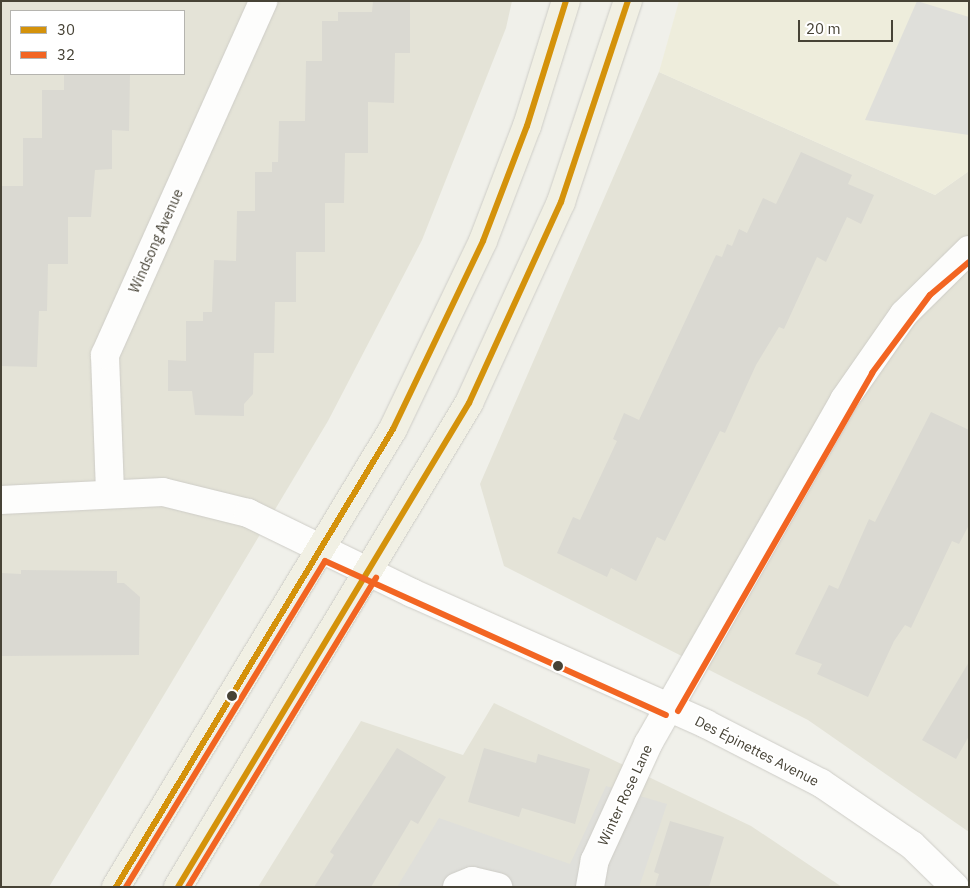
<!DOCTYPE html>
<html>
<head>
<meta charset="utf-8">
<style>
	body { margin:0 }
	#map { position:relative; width:970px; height:888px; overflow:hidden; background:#f0f0ea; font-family:"IBM Plex Sans",sans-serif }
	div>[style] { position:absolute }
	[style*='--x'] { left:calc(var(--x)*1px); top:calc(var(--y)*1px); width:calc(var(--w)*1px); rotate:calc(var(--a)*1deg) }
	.residential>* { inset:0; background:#e4e3d7 }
	.education>* { inset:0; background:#eeeddc }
	.parking>* { inset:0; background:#dfdfda }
	.building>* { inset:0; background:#dad9d2 }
	.roads { filter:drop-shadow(0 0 1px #cecdc7) drop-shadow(0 0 1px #cecdc7) }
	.minor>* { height:28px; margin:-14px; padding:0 14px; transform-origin:14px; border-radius:14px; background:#fdfdfc }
	.major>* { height:28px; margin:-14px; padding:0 14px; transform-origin:14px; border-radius:14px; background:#f1f0e4 }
	.bus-1>* { height:6px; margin:-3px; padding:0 3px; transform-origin:3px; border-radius:3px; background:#d4920b }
	.bus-2>* { height:6px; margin:-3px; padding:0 3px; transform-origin:3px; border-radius:3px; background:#f26522 }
	.dots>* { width:14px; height:14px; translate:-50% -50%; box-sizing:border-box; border:2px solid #fff; border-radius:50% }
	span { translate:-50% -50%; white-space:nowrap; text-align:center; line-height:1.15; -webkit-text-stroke:4px #fff; paint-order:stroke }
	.street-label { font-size:14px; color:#474336 }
	.frame { position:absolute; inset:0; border:2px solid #474336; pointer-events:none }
	.legend { position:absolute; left:10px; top:10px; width:175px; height:65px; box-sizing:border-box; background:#fff; border:1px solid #b5b4af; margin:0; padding:6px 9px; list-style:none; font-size:15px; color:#474336 }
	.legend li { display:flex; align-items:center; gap:10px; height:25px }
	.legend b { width:25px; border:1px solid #b5b4af }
	.scale { position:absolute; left:798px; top:20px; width:95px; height:22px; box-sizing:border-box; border:2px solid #474336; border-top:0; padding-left:6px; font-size:15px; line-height:18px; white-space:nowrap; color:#474336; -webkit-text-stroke:4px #fff; paint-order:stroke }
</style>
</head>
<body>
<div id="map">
	<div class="residential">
		<div style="clip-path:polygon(evenodd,1px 1px,512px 1px,506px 28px,422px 240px,328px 421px,49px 887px,1px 887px,1px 1px,11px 11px,184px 11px,184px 74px,11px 74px,11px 11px)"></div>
		<div style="clip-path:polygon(659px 72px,935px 195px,969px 171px,969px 832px,808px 720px,504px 566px,480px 484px)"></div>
		<div style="clip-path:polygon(494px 703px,751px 826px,842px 887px,258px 887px,361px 721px,463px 755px)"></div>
	</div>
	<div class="education">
		<div style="clip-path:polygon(679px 1px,969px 1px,969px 171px,935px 195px,659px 72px)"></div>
	</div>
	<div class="parking">
		<div style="clip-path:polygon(917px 1px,969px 17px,969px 135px,865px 120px)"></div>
		<div style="clip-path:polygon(606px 786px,667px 804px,639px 887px,397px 887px,439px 818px,570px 864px)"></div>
	</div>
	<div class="building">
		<div style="clip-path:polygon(373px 1px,410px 1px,410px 53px,395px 53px,394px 103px,368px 102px,368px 153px,345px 153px,344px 203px,325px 203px,325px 252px,296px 252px,296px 302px,275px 302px,274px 353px,254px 353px,253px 394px,244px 404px,244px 416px,195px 415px,192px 391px,168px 391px,168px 360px,186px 361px,186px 321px,203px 321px,203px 312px,212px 312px,214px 260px,236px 261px,237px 211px,255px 211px,255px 172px,272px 172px,272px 162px,278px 162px,279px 121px,305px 121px,306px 61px,322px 61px,322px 21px,338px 21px,338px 12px,372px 12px)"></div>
		<div style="clip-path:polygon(64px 74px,130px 74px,129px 131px,112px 130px,112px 169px,95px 170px,91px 217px,68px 217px,68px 264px,48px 264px,47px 311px,39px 311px,37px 367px,1px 366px,1px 186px,23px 186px,23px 138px,42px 138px,42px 90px,64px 90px)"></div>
		<div style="clip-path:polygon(801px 152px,852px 175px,848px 184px,874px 195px,861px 224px,847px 217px,826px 262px,817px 257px,784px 329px,779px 327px,756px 365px,725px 433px,720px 431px,665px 541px,657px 537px,636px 581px,611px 568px,607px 577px,557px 553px,573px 517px,580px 520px,617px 441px,613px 439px,624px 413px,639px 420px,716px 255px,722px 257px,727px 244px,732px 246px,739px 229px,747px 233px,763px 198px,776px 204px)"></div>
		<div style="clip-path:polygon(931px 412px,969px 430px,969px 525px,959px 544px,952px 541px,911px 628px,905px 625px,894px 641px,868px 697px,817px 674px,822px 664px,795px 654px,829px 585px,838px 589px,869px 519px,875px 522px)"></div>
		<div style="clip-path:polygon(21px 570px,117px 571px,117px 583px,124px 583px,140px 597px,139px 655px,1px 656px,1px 573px,21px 574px)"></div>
		<div style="clip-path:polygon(969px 662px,969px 736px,956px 759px,922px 740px)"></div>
		<div style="clip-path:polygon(397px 748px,446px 777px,432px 800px,418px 824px,411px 820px,371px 887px,314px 887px,334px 855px,330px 852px)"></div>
		<div style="clip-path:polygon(484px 748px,536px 763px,538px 754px,590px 769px,575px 824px,522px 808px,519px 817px,468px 802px)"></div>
		<div style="clip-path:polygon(670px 821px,724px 837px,709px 887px,655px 887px,659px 874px,654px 872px)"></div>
	</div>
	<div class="roads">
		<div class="minor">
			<div style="--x:110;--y:492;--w:137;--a:-92.1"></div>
			<div style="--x:105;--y:355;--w:388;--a:-65.9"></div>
			<div style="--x:1;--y:500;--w:162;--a:-2.8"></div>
			<div style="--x:163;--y:492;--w:88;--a:13.9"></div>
			<div style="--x:248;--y:513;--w:182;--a:26"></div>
			<div style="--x:412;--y:593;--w:322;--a:24"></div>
			<div style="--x:706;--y:724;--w:129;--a:27.2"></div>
			<div style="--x:821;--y:783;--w:110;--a:34.3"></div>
			<div style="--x:912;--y:845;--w:60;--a:44.3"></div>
			<div style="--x:457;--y:887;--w:16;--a:-22"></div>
			<div style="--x:472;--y:881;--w:27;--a:13"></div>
			<div style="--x:590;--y:887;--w:27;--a:-80"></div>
			<div style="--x:595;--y:860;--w:128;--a:-65.4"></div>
			<div style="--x:648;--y:744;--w:396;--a:-60.3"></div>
			<div style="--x:844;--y:400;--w:105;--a:-55.1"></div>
			<div style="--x:904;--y:314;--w:91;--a:-44.6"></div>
		</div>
		<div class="major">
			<div style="--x:116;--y:887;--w:535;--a:-58.83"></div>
			<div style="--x:393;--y:429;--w:208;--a:-64.4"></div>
			<div style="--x:483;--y:241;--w:123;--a:-69.1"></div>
			<div style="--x:527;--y:126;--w:131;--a:-72.7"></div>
			<div style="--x:178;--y:887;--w:565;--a:-58.98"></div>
			<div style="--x:469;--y:403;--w:221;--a:-65.4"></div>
			<div style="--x:561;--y:202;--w:212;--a:-71.6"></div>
		</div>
	</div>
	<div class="bus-1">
		<div style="--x:116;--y:887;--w:535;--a:-58.83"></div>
		<div style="--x:393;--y:429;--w:208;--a:-64.4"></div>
		<div style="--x:483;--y:241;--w:123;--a:-69.1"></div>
		<div style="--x:527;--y:126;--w:131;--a:-72.7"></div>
		<div style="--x:178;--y:887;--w:565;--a:-58.98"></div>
		<div style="--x:469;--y:403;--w:221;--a:-65.4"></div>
		<div style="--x:561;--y:202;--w:212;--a:-71.6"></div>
	</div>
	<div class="bus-2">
		<div style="--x:678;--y:711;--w:390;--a:-60.1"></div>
		<div style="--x:872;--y:373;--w:97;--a:-53.4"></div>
		<div style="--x:930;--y:295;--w:51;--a:-40.2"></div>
		<div style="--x:126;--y:887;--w:382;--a:-58.6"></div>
		<div style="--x:325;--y:561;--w:374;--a:24.3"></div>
		<div style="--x:188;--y:887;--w:362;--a:-58.7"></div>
	</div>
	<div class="dots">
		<div style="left:558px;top:666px;background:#474336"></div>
		<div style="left:232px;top:696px;background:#474336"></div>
	</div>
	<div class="street-label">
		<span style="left:156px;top:241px;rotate:-66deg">Windsong Avenue</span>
		<span style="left:757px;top:751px;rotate:27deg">Des Épinettes Avenue</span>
		<span style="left:625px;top:795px;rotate:-65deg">Winter Rose Lane</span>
	</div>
	<div class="frame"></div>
	<ul class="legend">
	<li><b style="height:6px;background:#d4920b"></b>30</li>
	<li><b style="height:6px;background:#f26522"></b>32</li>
	</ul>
	<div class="scale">20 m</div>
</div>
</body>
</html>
